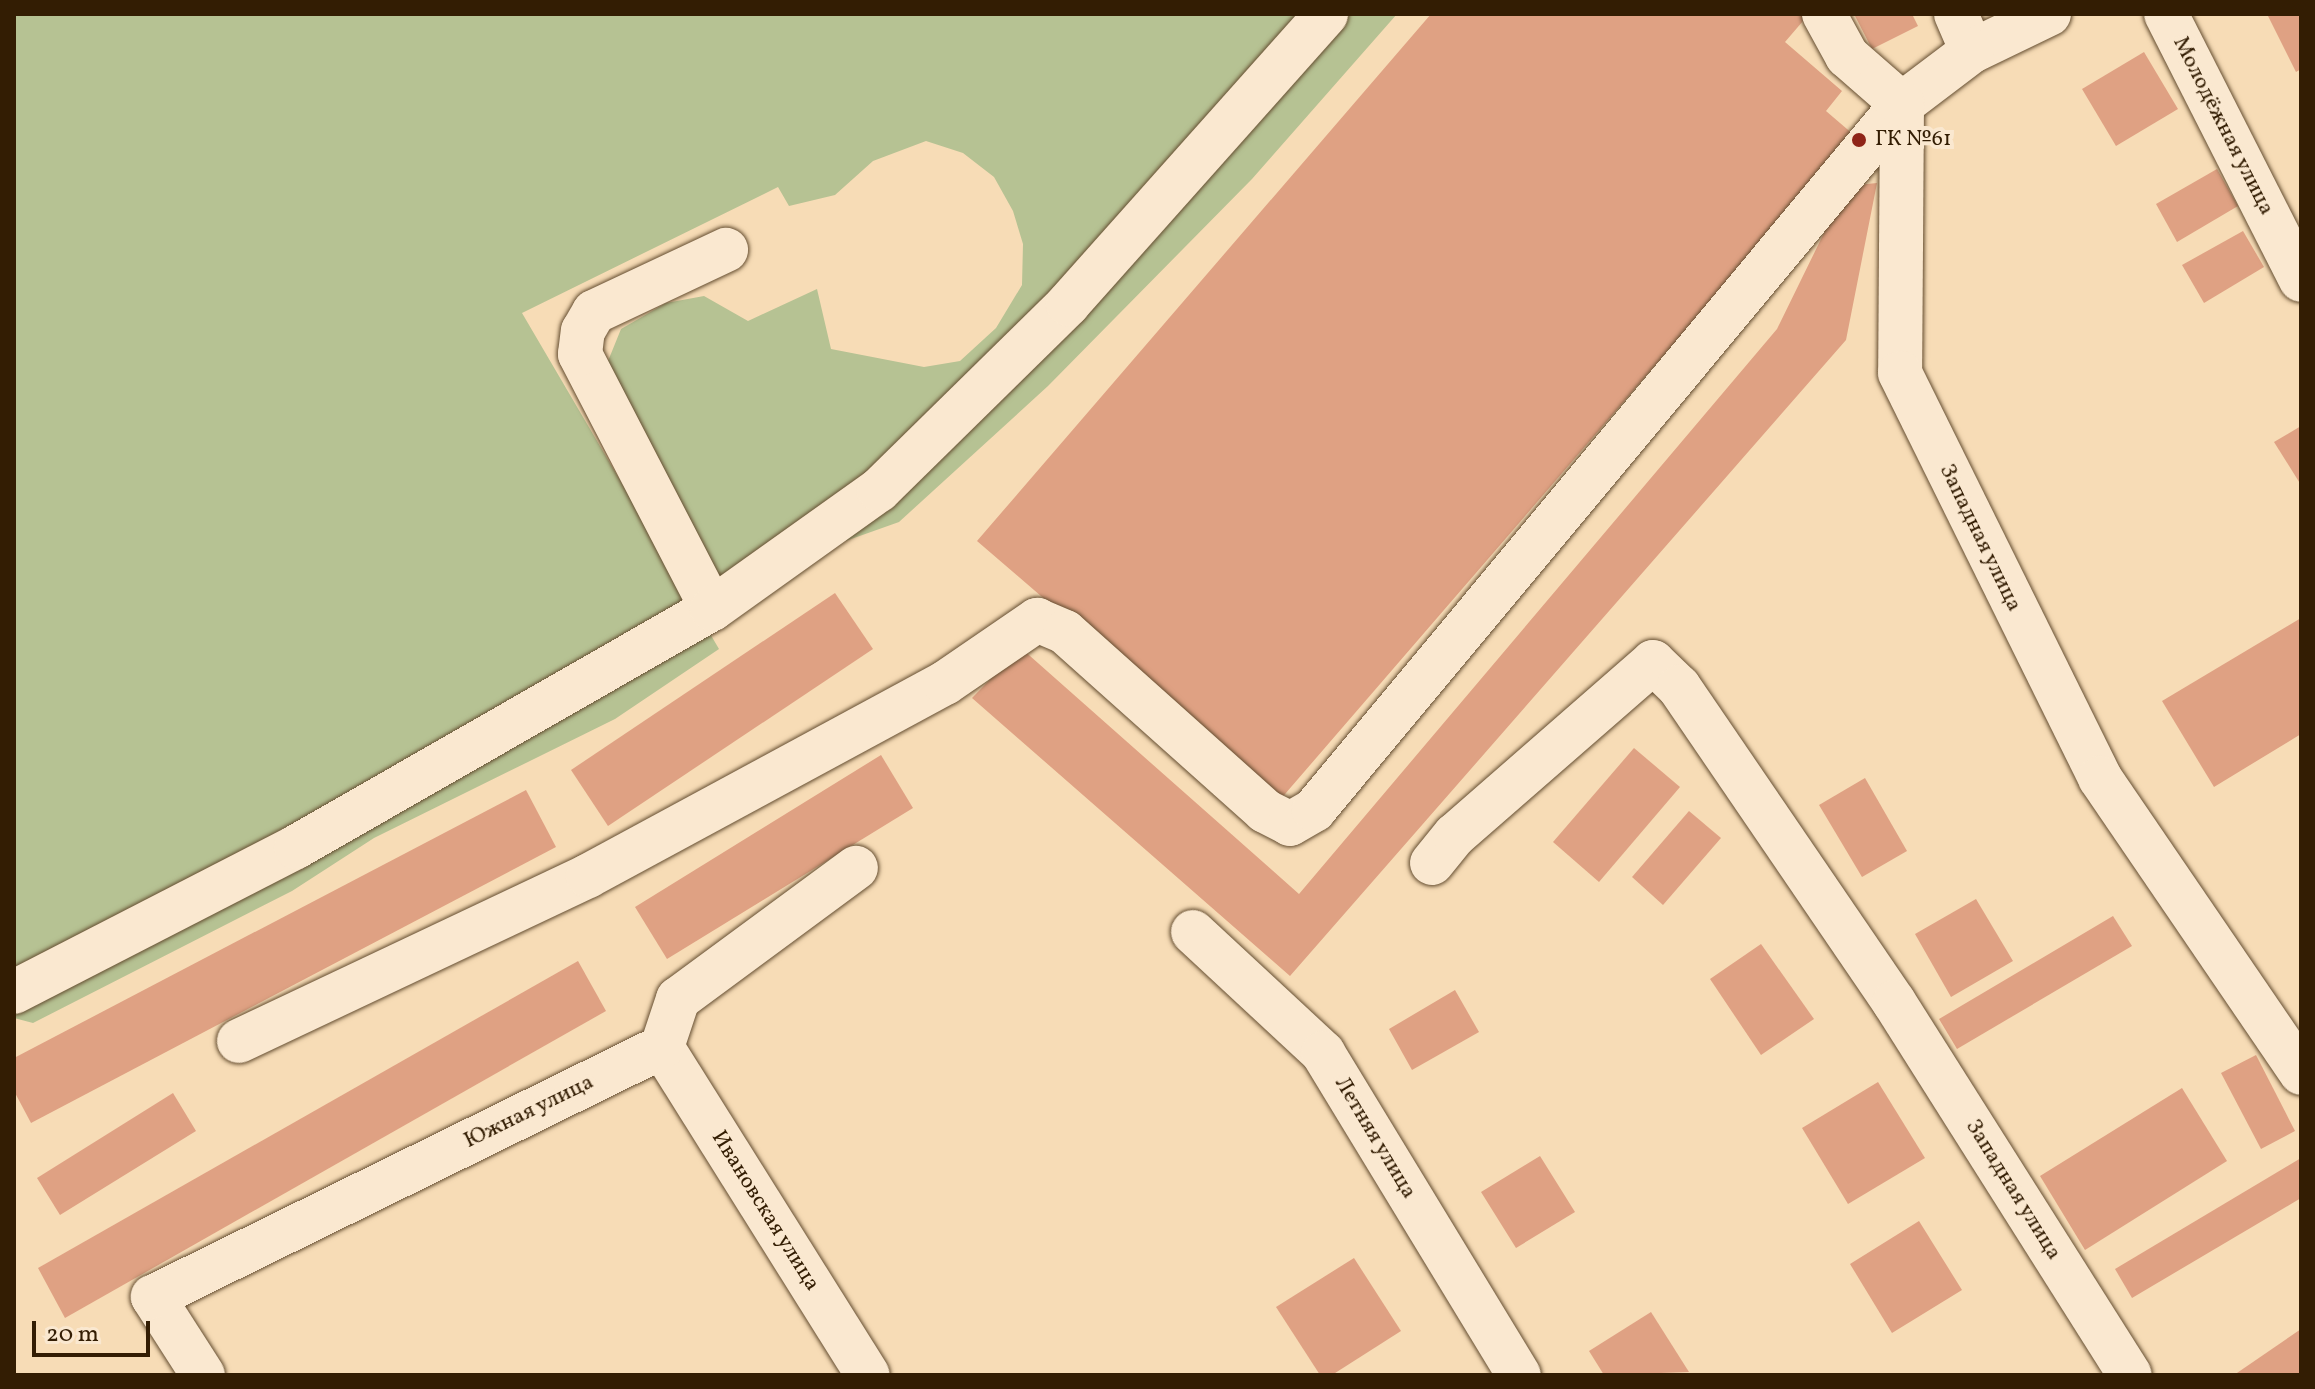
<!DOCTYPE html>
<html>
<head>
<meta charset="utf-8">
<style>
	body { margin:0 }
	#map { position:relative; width:2315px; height:1389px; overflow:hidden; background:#f7dcb6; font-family:Vollkorn,serif }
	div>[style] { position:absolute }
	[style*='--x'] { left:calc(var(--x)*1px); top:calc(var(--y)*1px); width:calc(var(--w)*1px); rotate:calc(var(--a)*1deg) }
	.green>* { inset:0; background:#b6c293 }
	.building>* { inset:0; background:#dfa183 }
	.roads { filter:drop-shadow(0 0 2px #644d30) drop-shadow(0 0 2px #644d30) }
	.minor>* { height:44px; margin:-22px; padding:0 22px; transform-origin:22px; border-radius:22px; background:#fae8d0 }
	.dots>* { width:22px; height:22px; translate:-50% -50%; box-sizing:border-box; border:4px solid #fae8d0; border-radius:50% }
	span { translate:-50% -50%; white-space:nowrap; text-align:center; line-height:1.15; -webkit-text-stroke:8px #fae8d0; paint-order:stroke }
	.street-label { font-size:22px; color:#331d03 }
	.poi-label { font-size:22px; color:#331d03 }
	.left { translate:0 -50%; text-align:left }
	.frame { position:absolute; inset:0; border:16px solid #331d03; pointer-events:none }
	.scale { position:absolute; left:32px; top:1321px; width:118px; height:36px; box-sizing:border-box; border:4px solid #331d03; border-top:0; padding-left:10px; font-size:24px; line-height:28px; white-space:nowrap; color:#331d03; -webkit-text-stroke:6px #fae8d0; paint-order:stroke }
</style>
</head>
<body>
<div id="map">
	<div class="green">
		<div style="clip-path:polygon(14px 14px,1397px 14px,1252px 179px,1048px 386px,899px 522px,730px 582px,708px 571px,606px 366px,621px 329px,666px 303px,704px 296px,748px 321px,817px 289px,831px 349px,924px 367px,960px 361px,996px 328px,1022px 285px,1023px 244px,1013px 211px,994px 177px,963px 153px,926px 141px,873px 161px,835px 195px,789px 206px,778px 187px,522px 313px,719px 649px,615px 719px,374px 838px,292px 891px,33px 1023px,14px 1018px)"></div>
	</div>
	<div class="building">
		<div style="clip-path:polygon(1431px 14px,1809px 14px,1785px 42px,1842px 91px,1826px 111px,1854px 135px,1279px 801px,977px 541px)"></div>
		<div style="clip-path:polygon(1854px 14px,1912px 14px,1918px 26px,1872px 49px)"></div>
		<div style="clip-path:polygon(2267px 14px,2301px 14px,2301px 69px,2296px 72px)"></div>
		<div style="clip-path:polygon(2144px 52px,2178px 109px,2116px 146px,2082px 89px)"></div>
		<div style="clip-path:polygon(2217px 169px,2238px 206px,2177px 242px,2156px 204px)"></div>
		<div style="clip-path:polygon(1877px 183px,1846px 340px,1290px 976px,972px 698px,1021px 648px,1299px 894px,1777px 329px,1847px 186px)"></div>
		<div style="clip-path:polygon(2243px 231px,2264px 267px,2204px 303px,2182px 265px)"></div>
		<div style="clip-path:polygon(2301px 426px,2301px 485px,2274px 442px)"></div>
		<div style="clip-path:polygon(835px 593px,873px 649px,608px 826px,571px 770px)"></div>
		<div style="clip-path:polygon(2301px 618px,2301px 734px,2214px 787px,2162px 701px)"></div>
		<div style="clip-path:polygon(1634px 748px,1680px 787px,1599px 882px,1553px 842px)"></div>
		<div style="clip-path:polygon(881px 755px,913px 808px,667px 959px,635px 907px)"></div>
		<div style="clip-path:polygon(1865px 778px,1907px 851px,1862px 877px,1819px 805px)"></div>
		<div style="clip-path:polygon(526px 790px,556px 847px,31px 1123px,14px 1091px,14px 1058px)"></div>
		<div style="clip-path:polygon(1689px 811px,1721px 838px,1663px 905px,1632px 877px)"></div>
		<div style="clip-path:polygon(1976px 899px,2013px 961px,1951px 997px,1915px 934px)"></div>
		<div style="clip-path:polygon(2113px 916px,2132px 946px,1957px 1049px,1939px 1019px)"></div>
		<div style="clip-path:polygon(1761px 944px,1814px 1019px,1761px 1055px,1710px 979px)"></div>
		<div style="clip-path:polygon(578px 961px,606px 1011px,65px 1318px,38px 1268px)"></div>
		<div style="clip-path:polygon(1455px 990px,1479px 1032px,1412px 1070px,1389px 1029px)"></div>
		<div style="clip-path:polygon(2256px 1055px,2295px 1131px,2261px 1149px,2221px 1073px)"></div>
		<div style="clip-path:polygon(1878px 1082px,1925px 1158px,1848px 1204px,1802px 1128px)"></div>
		<div style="clip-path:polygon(2182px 1088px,2227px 1161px,2085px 1250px,2040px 1176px)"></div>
		<div style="clip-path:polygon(173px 1093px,196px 1131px,60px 1215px,37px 1178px)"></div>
		<div style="clip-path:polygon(1540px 1156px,1575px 1212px,1516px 1248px,1481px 1192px)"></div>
		<div style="clip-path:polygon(2301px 1158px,2301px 1198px,2132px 1298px,2115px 1269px)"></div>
		<div style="clip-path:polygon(1919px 1221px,1962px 1290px,1892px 1333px,1850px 1264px)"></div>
		<div style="clip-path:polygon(1354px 1258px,1401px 1331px,1332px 1375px,1320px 1375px,1276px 1307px)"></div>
		<div style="clip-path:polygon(1651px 1312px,1689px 1372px,1604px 1375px,1589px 1351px)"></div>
		<div style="clip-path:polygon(2301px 1329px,2301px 1375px,2234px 1375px)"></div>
	</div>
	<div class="roads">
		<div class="minor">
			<div style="--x:1956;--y:14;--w:40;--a:66.6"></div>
			<div style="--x:2049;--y:14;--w:85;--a:154.3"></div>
			<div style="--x:1972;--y:51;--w:88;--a:142.9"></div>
			<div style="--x:1902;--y:104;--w:269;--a:90.4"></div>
			<div style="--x:1900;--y:373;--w:452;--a:63.7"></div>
			<div style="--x:2100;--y:778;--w:357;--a:55.7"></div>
			<div style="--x:2166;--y:14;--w:298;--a:63.1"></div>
			<div style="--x:712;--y:609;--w:287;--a:-117.4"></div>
			<div style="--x:580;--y:354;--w:23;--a:-83"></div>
			<div style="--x:583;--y:331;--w:22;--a:-60"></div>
			<div style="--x:594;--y:312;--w:146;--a:-25.2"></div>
			<div style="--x:1432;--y:863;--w:36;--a:-51"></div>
			<div style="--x:1455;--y:835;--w:263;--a:-41.1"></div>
			<div style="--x:1653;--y:662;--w:36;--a:44"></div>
			<div style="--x:1679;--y:687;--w:381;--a:55.7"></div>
			<div style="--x:1894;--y:1002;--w:441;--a:57.7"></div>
			<div style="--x:1193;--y:932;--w:178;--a:42.9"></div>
			<div style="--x:1323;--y:1053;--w:377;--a:58.7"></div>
			<div style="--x:14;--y:992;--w:317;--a:-27.2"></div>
			<div style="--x:296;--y:847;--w:479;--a:-29.8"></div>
			<div style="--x:712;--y:609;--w:205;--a:-35.5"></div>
			<div style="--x:879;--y:490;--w:265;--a:-44.5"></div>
			<div style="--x:1068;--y:304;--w:388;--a:-48.3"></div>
			<div style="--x:239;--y:1041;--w:386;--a:-25.3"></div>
			<div style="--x:588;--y:876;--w:406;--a:-28.4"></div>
			<div style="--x:945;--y:683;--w:112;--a:-34.4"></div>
			<div style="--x:1037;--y:620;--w:30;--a:23"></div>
			<div style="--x:1065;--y:632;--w:268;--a:41.8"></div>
			<div style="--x:1265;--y:811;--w:28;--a:27"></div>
			<div style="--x:1290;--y:824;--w:28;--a:-30"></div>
			<div style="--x:1314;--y:810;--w:919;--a:-50.21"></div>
			<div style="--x:1902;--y:104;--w:73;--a:-138.9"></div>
			<div style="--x:1847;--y:56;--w:48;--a:-118.7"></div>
			<div style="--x:662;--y:1047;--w:387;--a:57.9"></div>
			<div style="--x:203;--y:1375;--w:93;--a:-122.7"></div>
			<div style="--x:153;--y:1297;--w:567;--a:-26.16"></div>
			<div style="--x:662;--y:1047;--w:51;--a:-71.6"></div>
			<div style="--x:678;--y:999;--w:221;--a:-36.4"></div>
		</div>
	</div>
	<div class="dots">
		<div style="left:1859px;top:140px;background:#8f2418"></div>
	</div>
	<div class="street-label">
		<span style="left:2223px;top:126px;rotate:63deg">Молодёжная улица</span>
		<span style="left:1980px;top:538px;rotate:64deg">Западная улица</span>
		<span style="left:529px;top:1112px;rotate:-26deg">Южная улица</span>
		<span style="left:1375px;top:1138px;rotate:59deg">Летняя улица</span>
		<span style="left:2013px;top:1190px;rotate:58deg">Западная улица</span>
		<span style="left:765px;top:1211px;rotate:58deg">Ивановская улица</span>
	</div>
	<div class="poi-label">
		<span class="left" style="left:1875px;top:140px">ГК №61</span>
	</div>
	<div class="frame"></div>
	<div class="scale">20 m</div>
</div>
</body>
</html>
